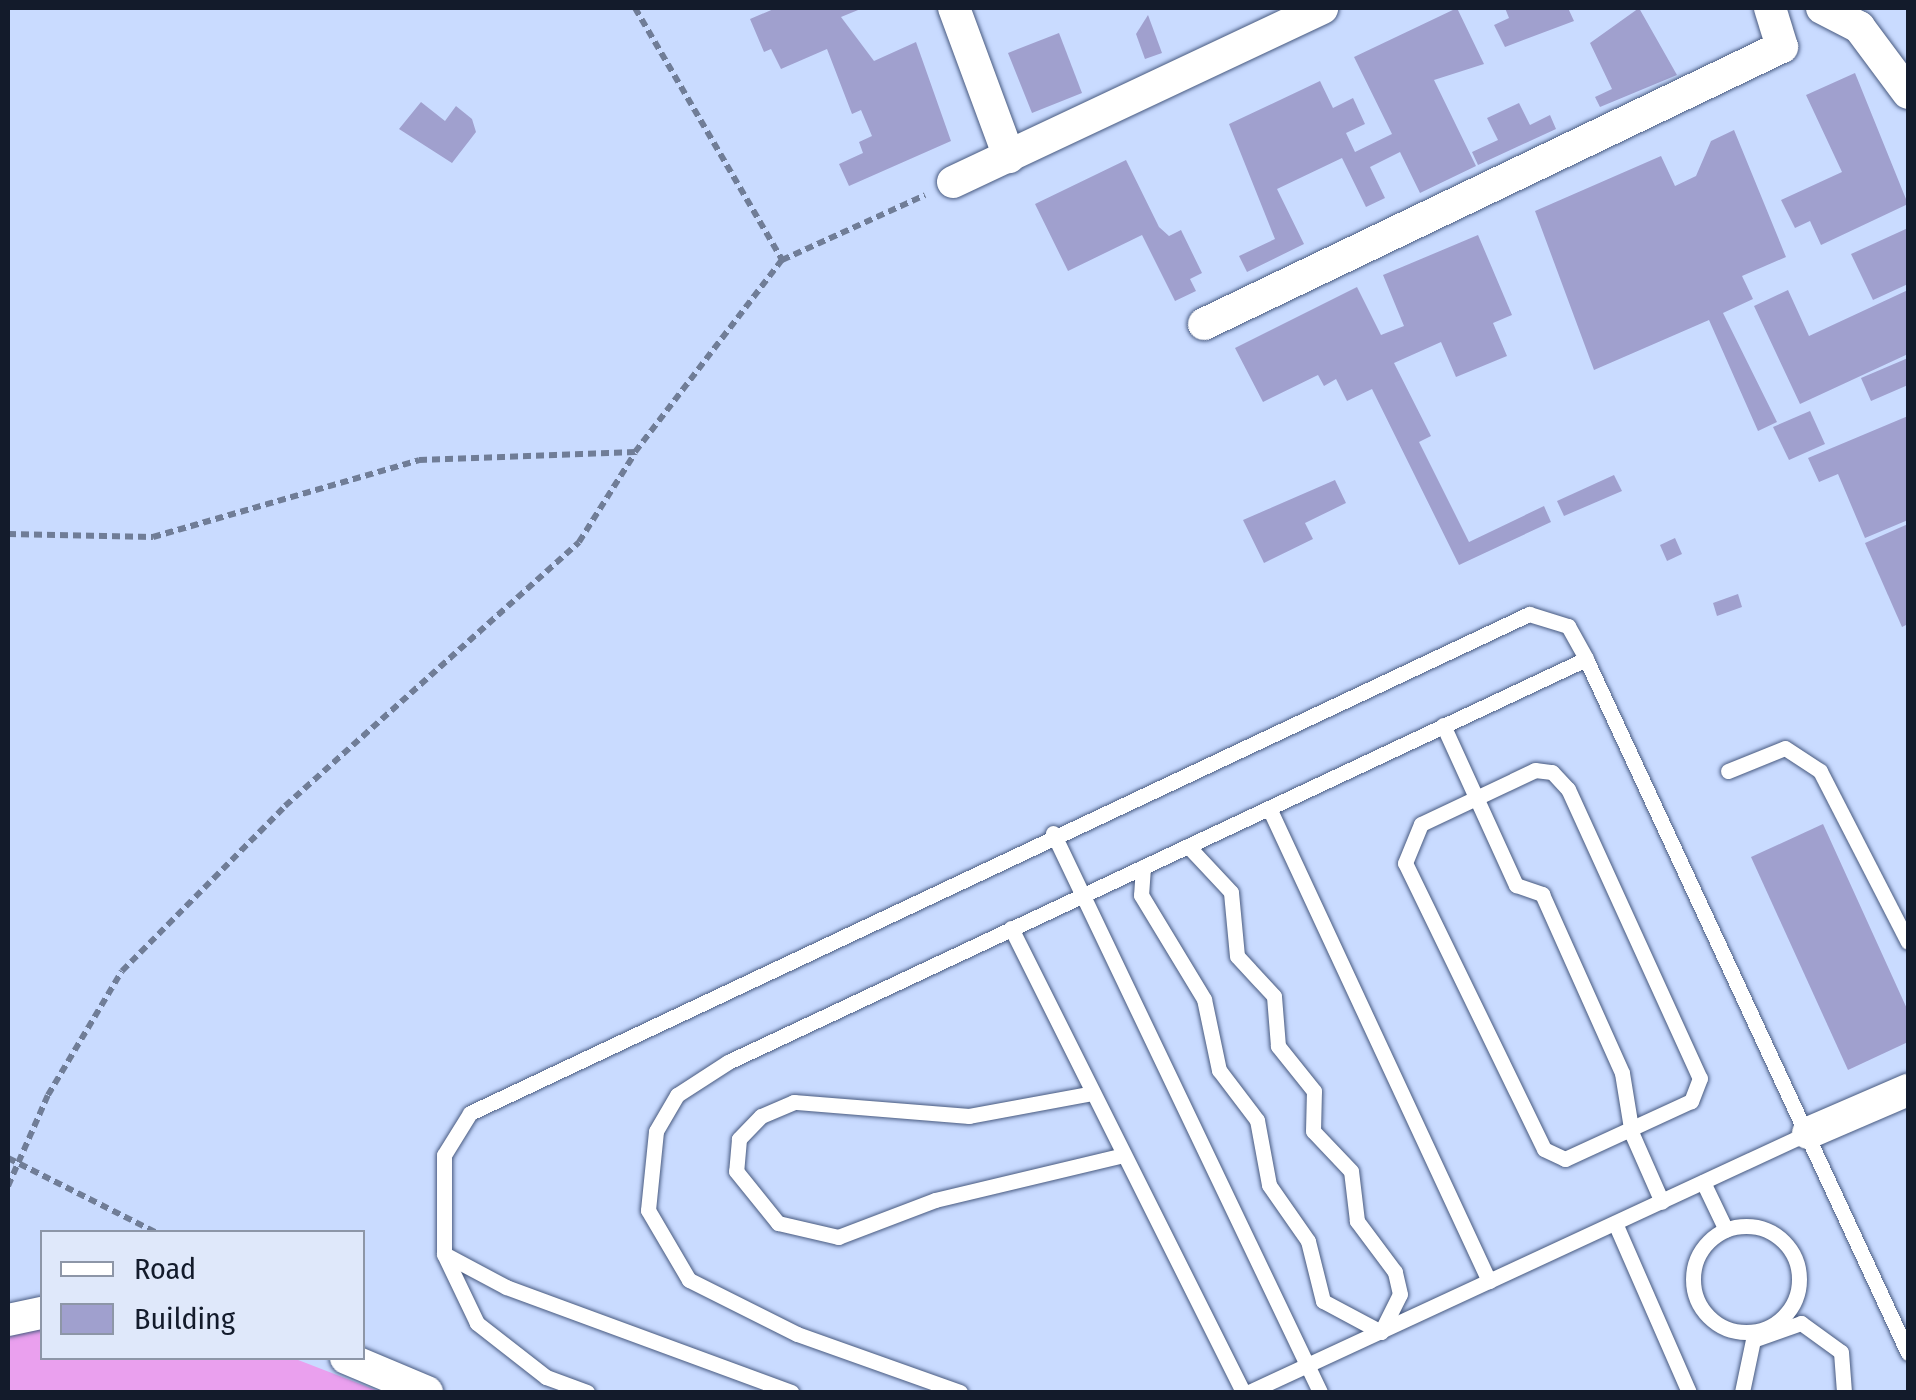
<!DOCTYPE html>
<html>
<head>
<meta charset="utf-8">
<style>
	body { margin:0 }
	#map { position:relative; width:1916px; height:1400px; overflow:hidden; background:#c9dbff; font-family:"Fira Sans Condensed",sans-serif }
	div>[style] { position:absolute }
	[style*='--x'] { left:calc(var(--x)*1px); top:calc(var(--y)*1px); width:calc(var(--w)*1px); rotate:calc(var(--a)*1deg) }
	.green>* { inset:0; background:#eaa0ee }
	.building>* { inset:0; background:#a0a0ce }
	.path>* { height:6px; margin-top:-3px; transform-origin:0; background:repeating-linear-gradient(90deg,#707d97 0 8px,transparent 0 13px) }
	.roads { filter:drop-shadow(0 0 2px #485a80) drop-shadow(0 0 2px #485a80) }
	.service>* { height:15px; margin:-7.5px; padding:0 7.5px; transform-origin:7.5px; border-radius:7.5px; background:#fff }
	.service>.ring { margin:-7.5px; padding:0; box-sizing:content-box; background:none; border:15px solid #fff; border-radius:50% }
	.minor>* { height:32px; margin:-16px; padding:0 16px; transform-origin:16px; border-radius:16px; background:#fff }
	span { translate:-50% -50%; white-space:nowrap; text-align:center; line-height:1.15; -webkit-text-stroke:9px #dfe8fa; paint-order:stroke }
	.frame { position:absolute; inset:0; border:10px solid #131b2b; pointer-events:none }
	.legend { position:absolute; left:40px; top:1230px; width:325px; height:130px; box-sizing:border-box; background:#dfe8fa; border:2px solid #8d96a7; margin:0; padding:12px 18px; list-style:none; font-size:30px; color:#131b2b }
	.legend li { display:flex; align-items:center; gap:20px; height:50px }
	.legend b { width:50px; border:2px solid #8d96a7 }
</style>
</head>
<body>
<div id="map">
	<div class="green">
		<div style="clip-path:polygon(42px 1328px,42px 1358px,293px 1358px,381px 1392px,8px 1392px,8px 1337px)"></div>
	</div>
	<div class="building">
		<div style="clip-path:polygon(776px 8px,863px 8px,841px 17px,874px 61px,916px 42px,951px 141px,849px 186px,839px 164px,863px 153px,859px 142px,872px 136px,861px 110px,852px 114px,827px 49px,781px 69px,771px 49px,764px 52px,750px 19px)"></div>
		<div style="clip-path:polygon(1457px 8px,1484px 64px,1434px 80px,1476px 166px,1420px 193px,1400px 152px,1370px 167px,1385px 198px,1366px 207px,1342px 158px,1277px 189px,1304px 244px,1247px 272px,1239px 256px,1275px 239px,1229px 124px,1320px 81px,1333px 108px,1353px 98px,1365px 124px,1346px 133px,1355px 152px,1392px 134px,1354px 57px)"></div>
		<div style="clip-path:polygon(1505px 8px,1568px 8px,1574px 21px,1505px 47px,1494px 25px,1509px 18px)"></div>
		<div style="clip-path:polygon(1639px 8px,1677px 75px,1600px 107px,1595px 97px,1612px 89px,1590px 43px)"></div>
		<div style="clip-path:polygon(1148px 15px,1162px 53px,1145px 59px,1136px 34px)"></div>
		<div style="clip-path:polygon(1059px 33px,1082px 93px,1032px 113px,1008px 53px)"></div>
		<div style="clip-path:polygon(1855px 73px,1908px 204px,1821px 245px,1810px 221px,1795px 228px,1781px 200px,1842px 172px,1806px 95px)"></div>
		<div style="clip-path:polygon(421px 102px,445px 121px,456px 106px,472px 119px,476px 132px,452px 163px,399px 129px)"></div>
		<div style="clip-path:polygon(1519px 103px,1530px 125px,1550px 115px,1556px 129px,1478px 165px,1472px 152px,1498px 140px,1487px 118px)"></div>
		<div style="clip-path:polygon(1734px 130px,1786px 257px,1742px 276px,1753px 299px,1723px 313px,1777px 422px,1758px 431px,1709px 320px,1594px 370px,1535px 211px,1661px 156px,1675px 186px,1696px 176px,1711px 141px)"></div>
		<div style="clip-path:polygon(1126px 160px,1159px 227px,1169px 236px,1181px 230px,1202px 273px,1190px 279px,1196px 291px,1175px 301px,1142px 235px,1068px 271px,1035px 204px)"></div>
		<div style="clip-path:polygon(1908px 228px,1908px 284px,1873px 300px,1851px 254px)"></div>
		<div style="clip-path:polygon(1478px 235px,1512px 315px,1493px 323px,1507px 356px,1456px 377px,1441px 342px,1394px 363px,1431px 436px,1419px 442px,1469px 542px,1544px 506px,1551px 522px,1459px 565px,1372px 389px,1347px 401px,1336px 379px,1324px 386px,1318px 375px,1263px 402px,1235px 348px,1357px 287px,1381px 335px,1404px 326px,1383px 275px)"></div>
		<div style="clip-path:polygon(1788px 290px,1809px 336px,1908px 290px,1908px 354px,1800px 404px,1754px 306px)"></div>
		<div style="clip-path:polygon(1908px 358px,1908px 385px,1871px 401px,1861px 378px)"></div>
		<div style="clip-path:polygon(1810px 411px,1825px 444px,1789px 460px,1773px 427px)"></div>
		<div style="clip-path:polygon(1908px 416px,1908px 520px,1865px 538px,1838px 474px,1819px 482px,1808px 458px)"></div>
		<div style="clip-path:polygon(1614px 475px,1622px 491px,1564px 516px,1557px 501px)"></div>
		<div style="clip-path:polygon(1335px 480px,1346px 503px,1305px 523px,1313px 539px,1264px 563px,1243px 520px)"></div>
		<div style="clip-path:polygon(1908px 524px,1908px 624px,1902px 627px,1865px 543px)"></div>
		<div style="clip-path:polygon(1675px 538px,1682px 554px,1667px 561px,1660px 545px)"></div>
		<div style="clip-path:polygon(1738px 594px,1742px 607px,1717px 616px,1713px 603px)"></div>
		<div style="clip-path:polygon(1823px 824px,1908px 1011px,1908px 1042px,1848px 1070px,1751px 857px)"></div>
	</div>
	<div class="path">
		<div style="--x:635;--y:8;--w:292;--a:59.7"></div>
		<div style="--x:8;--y:534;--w:145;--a:1.2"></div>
		<div style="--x:153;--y:537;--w:277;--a:-16.1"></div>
		<div style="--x:419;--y:460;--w:216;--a:-2.1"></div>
		<div style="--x:635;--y:452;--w:242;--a:-52.6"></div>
		<div style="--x:782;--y:260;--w:157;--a:-24.4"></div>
		<div style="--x:8;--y:1158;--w:165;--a:26.7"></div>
		<div style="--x:8;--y:1186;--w:99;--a:-66.3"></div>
		<div style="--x:48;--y:1095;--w:144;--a:-59.2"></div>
		<div style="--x:122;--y:971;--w:232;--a:-45.3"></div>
		<div style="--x:285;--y:806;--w:395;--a:-41.9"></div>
		<div style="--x:579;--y:542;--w:105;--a:-57.8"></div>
	</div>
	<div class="roads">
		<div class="service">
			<div style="--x:1443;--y:725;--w:176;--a:65.5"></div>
			<div style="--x:1516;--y:885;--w:28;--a:19"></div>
			<div style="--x:1542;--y:894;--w:196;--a:65.9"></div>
			<div style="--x:1622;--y:1073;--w:62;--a:80.7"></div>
			<div style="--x:1632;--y:1134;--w:74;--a:66.2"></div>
			<div style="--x:1535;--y:770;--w:17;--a:7"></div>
			<div style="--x:1552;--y:772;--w:23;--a:47"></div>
			<div style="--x:1568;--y:789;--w:318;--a:65.5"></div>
			<div style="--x:1700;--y:1078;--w:25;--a:111"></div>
			<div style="--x:1691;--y:1101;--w:139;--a:155.3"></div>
			<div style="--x:1565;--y:1159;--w:23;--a:-155"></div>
			<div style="--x:1544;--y:1149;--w:318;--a:-115.9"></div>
			<div style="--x:1405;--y:863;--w:42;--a:-67.7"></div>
			<div style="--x:1421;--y:824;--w:126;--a:-25.3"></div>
			<div style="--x:1728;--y:771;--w:61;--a:-22"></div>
			<div style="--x:1785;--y:748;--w:42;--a:33.3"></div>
			<div style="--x:1820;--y:771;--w:192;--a:62.8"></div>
			<div style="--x:1269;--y:808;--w:522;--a:65.06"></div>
			<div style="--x:1053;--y:833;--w:619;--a:64.47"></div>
			<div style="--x:1143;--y:867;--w:28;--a:94"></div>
			<div style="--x:1141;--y:895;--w:122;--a:58.8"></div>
			<div style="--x:1204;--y:999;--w:73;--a:78.1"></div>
			<div style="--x:1219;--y:1070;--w:63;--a:52.8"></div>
			<div style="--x:1257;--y:1120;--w:66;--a:79.5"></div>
			<div style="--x:1269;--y:1185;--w:68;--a:55.1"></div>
			<div style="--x:1308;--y:1241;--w:62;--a:76"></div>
			<div style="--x:1323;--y:1301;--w:66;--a:28.1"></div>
			<div style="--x:1381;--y:1332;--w:42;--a:-63.4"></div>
			<div style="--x:1400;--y:1294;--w:23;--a:-103"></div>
			<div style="--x:1395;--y:1272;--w:64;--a:-126.7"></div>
			<div style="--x:1357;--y:1221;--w:50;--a:-96.8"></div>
			<div style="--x:1351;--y:1171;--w:55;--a:-133.5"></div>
			<div style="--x:1313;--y:1131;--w:40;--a:-88.6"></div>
			<div style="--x:1314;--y:1091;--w:58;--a:-128.7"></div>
			<div style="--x:1278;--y:1046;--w:50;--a:-94.6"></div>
			<div style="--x:1274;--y:996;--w:54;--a:-132.8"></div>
			<div style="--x:1237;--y:956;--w:64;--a:-95.4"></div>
			<div style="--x:1231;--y:892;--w:63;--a:-133.1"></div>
			<div style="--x:1011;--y:928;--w:519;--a:63.43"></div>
			<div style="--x:1093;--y:1093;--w:126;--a:169.5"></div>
			<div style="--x:969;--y:1116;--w:176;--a:-175.4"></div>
			<div style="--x:794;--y:1102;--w:36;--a:157"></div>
			<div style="--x:761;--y:1116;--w:32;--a:134"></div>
			<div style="--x:739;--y:1139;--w:32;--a:95"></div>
			<div style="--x:736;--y:1171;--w:67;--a:51.1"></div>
			<div style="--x:778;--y:1223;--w:62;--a:13.1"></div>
			<div style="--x:838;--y:1237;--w:104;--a:-20.9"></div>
			<div style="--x:935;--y:1200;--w:194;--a:-13.4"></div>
			<div style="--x:1703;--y:1182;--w:53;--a:64.4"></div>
			<div style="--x:1615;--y:1223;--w:184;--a:66.4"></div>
			<div class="ring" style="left:1693px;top:1226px;width:91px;height:91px"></div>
			<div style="--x:444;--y:1254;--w:70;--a:28"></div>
			<div style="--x:506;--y:1287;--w:304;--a:20.2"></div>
			<div style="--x:587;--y:1392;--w:44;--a:-159.9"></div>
			<div style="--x:546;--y:1377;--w:88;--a:-142"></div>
			<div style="--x:477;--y:1323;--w:76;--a:-115.6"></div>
			<div style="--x:444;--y:1254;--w:99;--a:-90"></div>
			<div style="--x:444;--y:1155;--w:49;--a:-58.2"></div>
			<div style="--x:470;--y:1113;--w:1171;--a:-25.23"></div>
			<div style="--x:1529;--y:614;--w:41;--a:17.1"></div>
			<div style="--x:1568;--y:626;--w:38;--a:61"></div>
			<div style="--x:1586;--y:659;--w:765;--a:65.11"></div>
			<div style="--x:960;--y:1392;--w:173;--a:-160.4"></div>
			<div style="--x:797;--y:1334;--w:121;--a:-153.4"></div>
			<div style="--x:689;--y:1280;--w:81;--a:-120.4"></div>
			<div style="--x:648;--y:1210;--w:79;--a:-84.2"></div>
			<div style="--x:656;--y:1131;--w:42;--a:-59.7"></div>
			<div style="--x:677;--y:1095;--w:61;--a:-32.9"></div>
			<div style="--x:728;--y:1062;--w:948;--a:-25.16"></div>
			<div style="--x:1249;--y:1392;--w:616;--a:-24.86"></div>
			<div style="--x:1742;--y:1392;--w:53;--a:-78.1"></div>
			<div style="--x:1753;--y:1340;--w:51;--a:-19.5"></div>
			<div style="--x:1801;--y:1323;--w:49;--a:35.9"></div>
			<div style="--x:1841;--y:1352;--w:40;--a:85.7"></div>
		</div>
		<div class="minor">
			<div style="--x:954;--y:8;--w:159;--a:69.7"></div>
			<div style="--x:1822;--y:8;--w:42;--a:27.2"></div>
			<div style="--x:1859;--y:27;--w:82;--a:53.4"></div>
			<div style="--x:953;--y:182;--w:408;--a:-25.2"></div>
			<div style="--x:1204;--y:324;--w:641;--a:-25.61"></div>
			<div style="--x:1782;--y:47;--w:41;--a:-107.1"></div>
			<div style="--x:1808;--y:1133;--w:109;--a:-23.3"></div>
			<div style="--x:8;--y:1320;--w:35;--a:-12"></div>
			<div style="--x:346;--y:1358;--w:88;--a:22.8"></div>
		</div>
	</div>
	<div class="frame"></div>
	<ul class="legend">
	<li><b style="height:12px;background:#fff"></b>Road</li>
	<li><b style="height:28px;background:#a0a0ce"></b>Building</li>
	</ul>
</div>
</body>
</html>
